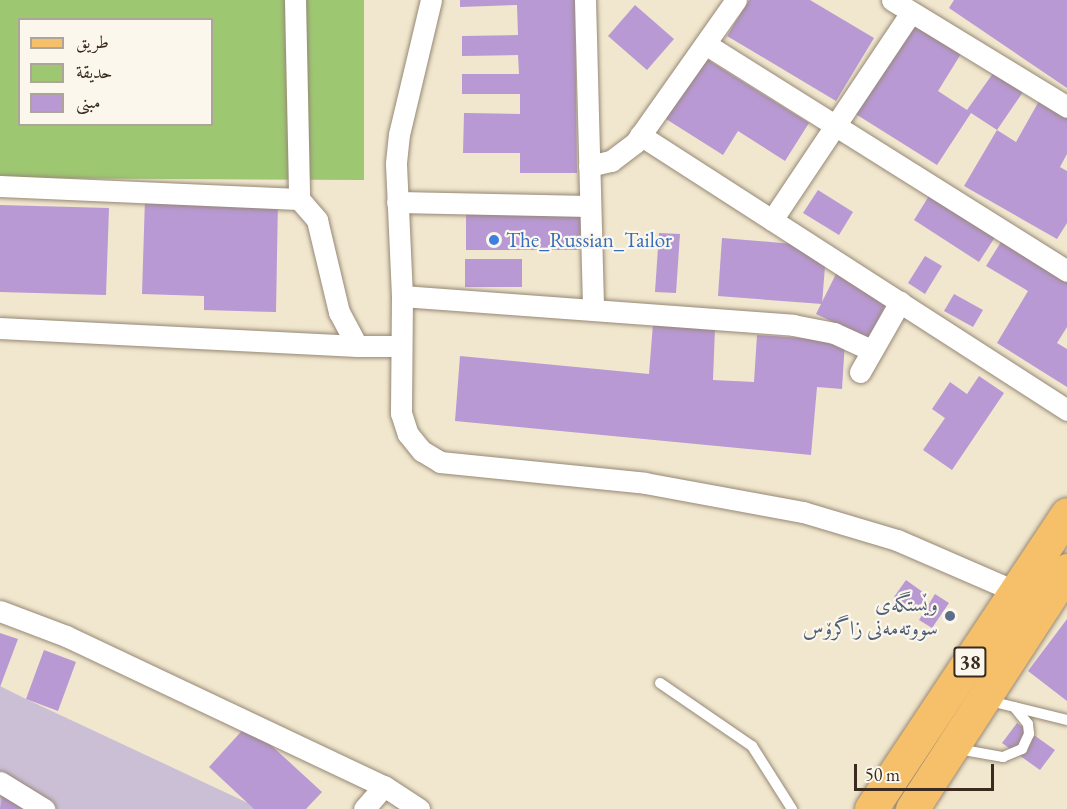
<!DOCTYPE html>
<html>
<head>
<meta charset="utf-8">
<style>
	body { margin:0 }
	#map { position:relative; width:1067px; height:809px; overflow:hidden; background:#f1e7ce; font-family:"EB Garamond",Amiri,serif }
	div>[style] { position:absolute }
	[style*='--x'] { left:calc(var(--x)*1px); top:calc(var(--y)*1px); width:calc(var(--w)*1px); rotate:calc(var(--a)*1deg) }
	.industrial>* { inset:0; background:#cbbfd5 }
	.green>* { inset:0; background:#9ec772 }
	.building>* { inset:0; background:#b899d3 }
	.roads { filter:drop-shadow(0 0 2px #968876) drop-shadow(0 0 2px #968876) }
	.service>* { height:10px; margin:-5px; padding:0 5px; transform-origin:5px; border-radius:5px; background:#fff }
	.minor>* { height:21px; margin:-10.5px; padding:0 10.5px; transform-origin:10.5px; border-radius:10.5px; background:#fff }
	.primary>* { height:33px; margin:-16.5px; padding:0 16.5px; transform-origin:16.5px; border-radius:16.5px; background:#f6c06b }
	.dots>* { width:16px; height:16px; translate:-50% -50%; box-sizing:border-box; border:3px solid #fbf7ec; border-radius:50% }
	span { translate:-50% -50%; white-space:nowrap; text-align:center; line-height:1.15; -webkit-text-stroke:4.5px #fbf7ec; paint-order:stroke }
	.shield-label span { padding:2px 4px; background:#fbf7ec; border:2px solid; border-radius:4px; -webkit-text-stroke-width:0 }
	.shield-label { font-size:20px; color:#3b2a1e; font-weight:700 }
	.shop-label { font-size:21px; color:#366cbe }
	.left { translate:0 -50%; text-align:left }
	.service-label { font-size:21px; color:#4e5e75 }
	.right { translate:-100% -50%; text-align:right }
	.legend { position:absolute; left:18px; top:18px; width:195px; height:108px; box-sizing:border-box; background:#fbf7ec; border:2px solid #aea59a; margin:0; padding:8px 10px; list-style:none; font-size:18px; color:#3b2a1e }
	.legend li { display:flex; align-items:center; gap:12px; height:30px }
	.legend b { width:30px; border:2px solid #aea59a }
	.scale { position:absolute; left:854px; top:764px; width:140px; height:27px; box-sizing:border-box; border:3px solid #3b2a1e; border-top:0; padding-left:8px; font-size:18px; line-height:21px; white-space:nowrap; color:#3b2a1e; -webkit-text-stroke:4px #fbf7ec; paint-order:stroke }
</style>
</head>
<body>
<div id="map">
	<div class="industrial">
		<div style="clip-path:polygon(0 686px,26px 699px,261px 809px,0 809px)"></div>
	</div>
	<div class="green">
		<div style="clip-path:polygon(evenodd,0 0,364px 0,364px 180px,0 178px,0 0,20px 20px,212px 20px,212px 124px,20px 124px,20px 20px)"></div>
	</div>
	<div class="building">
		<div style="clip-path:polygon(460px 0,575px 0,577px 173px,520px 173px,520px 153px,463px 153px,464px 113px,520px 114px,520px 94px,462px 94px,462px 74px,519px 74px,518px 55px,462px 56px,462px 36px,518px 35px,517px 5px,460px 7px)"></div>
		<div style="clip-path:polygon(749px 0,810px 0,874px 38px,836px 101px,727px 36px)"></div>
		<div style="clip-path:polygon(954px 0,1067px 0,1067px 88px,949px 8px)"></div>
		<div style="clip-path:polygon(635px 5px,674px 39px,647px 70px,608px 36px)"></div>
		<div style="clip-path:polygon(915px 18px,964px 49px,938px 91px,967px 110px,996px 69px,1025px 89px,997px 130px,1016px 142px,1039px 101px,1067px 117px,1067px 154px,1060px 167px,1067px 171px,1067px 223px,1057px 239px,964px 186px,997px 130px,971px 113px,937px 165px,854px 113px)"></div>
		<div style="clip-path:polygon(705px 58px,809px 123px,785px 161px,738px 131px,723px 155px,666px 119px)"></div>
		<div style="clip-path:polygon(818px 190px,853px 212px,839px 235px,803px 213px)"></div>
		<div style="clip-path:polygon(932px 191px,997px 234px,979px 262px,914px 220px)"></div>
		<div style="clip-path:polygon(145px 198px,278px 201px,276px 312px,204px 310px,204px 296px,142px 294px)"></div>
		<div style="clip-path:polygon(0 205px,109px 208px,106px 295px,0 292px)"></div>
		<div style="clip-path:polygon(466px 211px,581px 211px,580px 250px,466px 250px)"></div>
		<div style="clip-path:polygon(659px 233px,680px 234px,676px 293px,655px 292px)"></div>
		<div style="clip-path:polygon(1004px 237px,1067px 277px,1067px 327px,1057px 343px,1067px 349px,1067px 387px,997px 343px,1028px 291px,986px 266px)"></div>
		<div style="clip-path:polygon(722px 238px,805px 245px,826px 254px,822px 304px,718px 296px)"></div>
		<div style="clip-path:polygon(925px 256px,942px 266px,925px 294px,908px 283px)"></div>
		<div style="clip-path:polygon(465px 259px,522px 259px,522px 287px,465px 287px)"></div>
		<div style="clip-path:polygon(837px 272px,889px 298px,869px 339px,816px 314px)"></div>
		<div style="clip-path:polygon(954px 294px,983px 310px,973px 327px,944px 311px)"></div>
		<div style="clip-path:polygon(653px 324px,715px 328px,713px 380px,754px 382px,757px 335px,845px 341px,842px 389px,817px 387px,811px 455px,455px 421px,460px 356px,649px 374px)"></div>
		<div style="clip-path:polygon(979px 376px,1004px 393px,952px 470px,923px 450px,945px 418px,932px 409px,950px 382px,967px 394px)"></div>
		<div style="clip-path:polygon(906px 580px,927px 595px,916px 612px,894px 597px)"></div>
		<div style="clip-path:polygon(935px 594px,949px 603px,932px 628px,919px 620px)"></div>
		<div style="clip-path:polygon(1067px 619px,1067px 701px,1028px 671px)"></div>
		<div style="clip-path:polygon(0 633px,18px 639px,0 687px)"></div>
		<div style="clip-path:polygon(44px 650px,76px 662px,58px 711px,26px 699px)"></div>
		<div style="clip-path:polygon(1017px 723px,1055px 750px,1040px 770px,1002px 743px)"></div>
		<div style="clip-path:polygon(248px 724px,322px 792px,306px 809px,254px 809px,209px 767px)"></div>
		<div style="clip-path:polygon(3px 792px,23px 809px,0 809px)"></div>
	</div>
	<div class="roads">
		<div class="service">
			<div style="--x:660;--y:683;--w:112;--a:34.4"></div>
			<div style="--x:752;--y:746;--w:75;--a:57.6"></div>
			<div style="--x:986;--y:700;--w:83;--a:13.9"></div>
			<div style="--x:958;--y:749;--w:46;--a:10.1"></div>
			<div style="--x:1003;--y:757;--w:21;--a:-23"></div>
			<div style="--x:1022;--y:749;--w:17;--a:-65"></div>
			<div style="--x:1029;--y:734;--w:10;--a:-96"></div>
			<div style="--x:1028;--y:724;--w:22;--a:-129"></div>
		</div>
		<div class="minor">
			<div style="--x:295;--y:0;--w:199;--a:88.8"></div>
			<div style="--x:431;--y:0;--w:138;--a:103.4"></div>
			<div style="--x:399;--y:134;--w:30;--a:96"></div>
			<div style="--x:396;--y:164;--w:132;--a:87.4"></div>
			<div style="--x:402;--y:296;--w:117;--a:90.5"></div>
			<div style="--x:401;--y:413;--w:22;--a:72"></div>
			<div style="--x:408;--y:434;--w:22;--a:51"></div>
			<div style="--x:422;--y:451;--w:21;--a:31"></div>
			<div style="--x:440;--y:462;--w:206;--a:5.8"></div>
			<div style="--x:645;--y:483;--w:161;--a:10.4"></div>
			<div style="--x:803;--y:512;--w:98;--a:16.6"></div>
			<div style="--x:897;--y:540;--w:131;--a:23.4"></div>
			<div style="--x:585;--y:0;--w:308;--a:88.5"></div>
			<div style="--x:892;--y:0;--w:205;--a:31.4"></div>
			<div style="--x:707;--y:45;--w:425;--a:32.1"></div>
			<div style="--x:640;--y:135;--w:508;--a:32.78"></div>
			<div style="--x:589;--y:166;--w:23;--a:-13"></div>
			<div style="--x:611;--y:161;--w:30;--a:-37"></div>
			<div style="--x:635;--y:143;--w:175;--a:-54.8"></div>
			<div style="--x:0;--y:186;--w:299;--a:2.5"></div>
			<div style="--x:299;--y:199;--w:28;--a:49"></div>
			<div style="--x:317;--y:220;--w:95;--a:76.6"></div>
			<div style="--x:339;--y:312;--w:38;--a:62"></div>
			<div style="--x:357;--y:346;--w:44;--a:0"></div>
			<div style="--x:397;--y:202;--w:193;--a:1.2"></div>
			<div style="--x:772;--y:220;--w:250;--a:-56.2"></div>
			<div style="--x:402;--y:296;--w:392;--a:4.2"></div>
			<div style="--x:793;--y:325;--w:42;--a:11"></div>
			<div style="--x:834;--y:333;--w:41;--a:24.7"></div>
			<div style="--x:0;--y:328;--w:357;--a:2.9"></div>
			<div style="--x:860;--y:372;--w:81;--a:-60.3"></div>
			<div style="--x:0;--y:611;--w:71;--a:20.7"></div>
			<div style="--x:66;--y:636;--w:352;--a:25.3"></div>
			<div style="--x:384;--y:786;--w:42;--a:33.3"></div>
			<div style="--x:0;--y:782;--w:52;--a:31.5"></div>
			<div style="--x:364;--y:809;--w:30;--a:-49"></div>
		</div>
		<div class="primary">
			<div style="--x:871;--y:809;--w:354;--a:-56.4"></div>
			<div style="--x:912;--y:809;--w:285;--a:-57"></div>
		</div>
	</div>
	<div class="dots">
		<div style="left:494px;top:240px;background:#3f7fe0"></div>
		<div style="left:950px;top:616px;background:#5c6f8a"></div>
	</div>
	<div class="shield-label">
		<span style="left:970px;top:662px">38</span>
	</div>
	<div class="shop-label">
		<span class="left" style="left:506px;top:240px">The_Russian_Tailor</span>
	</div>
	<div class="service-label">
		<span class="right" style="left:938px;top:616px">وێستگەی<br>سووتەمەنی زاگرۆس</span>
	</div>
	<ul class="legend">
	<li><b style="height:8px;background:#f6c06b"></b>طريق</li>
	<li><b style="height:16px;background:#9ec772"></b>حديقة</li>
	<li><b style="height:16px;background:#b899d3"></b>مبنى</li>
	</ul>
	<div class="scale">50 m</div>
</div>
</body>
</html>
